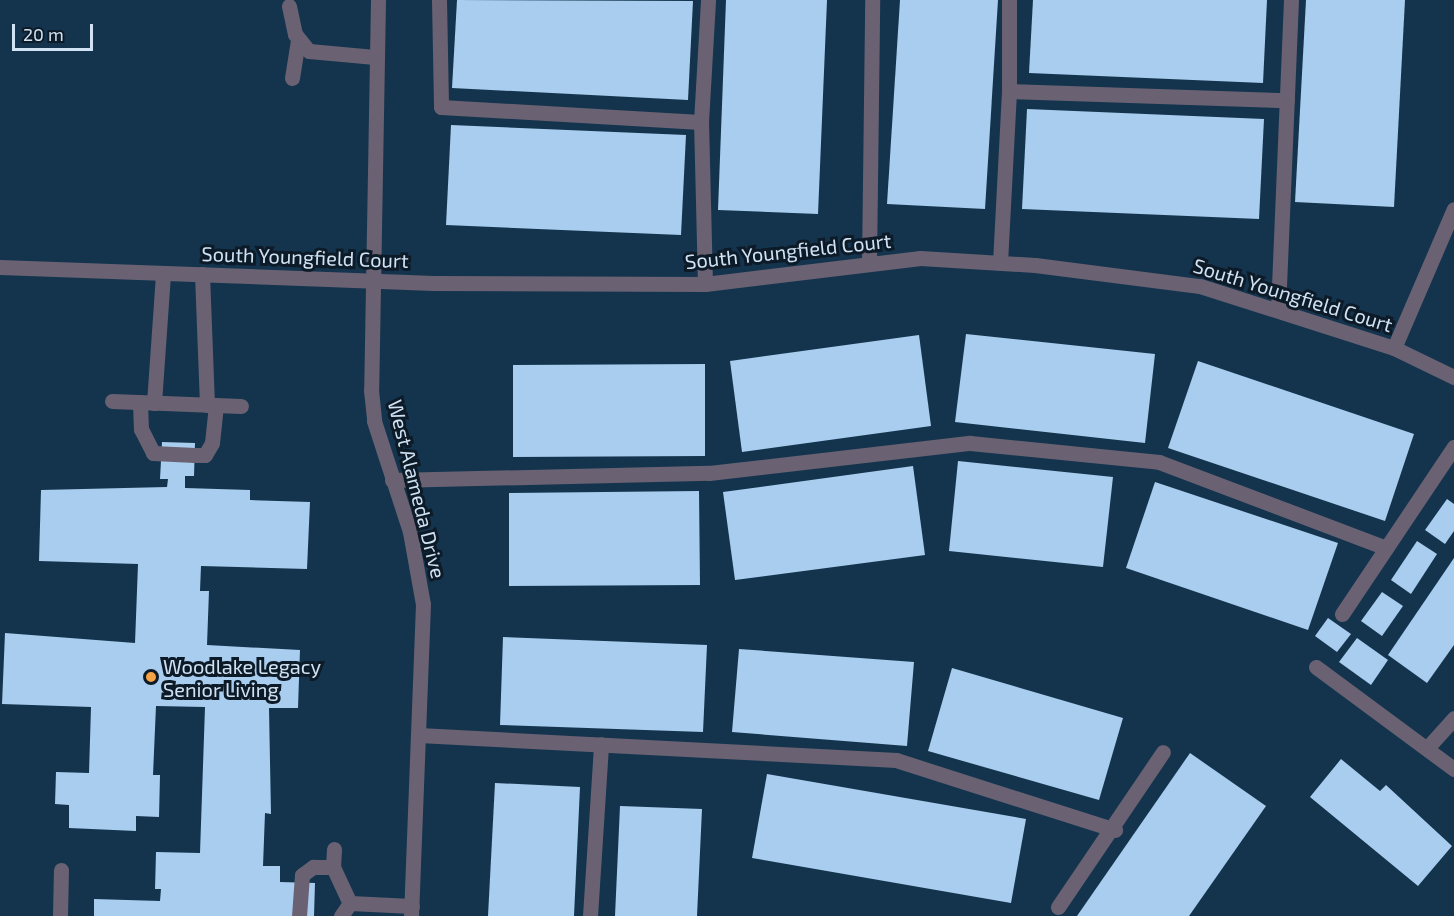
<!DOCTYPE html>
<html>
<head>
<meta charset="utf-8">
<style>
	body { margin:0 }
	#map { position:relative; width:1454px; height:916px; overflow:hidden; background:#14344e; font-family:"Exo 2",sans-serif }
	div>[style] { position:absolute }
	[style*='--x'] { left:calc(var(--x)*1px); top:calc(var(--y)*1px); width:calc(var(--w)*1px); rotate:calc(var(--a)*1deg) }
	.building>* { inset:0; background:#a9cdef }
	.service>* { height:15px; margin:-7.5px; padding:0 7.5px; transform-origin:7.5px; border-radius:7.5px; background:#6a6273 }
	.minor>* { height:15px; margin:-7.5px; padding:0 7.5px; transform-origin:7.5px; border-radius:7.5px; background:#6a6273 }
	.tertiary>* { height:15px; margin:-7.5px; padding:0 7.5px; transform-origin:7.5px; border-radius:7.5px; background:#6a6273 }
	.dots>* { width:16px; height:16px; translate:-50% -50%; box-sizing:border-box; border:3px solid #0d1a27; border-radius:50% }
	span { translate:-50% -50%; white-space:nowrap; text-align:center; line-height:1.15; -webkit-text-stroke:6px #0d1a27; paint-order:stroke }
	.street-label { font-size:20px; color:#d0e2f3 }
	.poi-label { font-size:20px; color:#d0e2f3 }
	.left { translate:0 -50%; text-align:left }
	.scale { position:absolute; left:12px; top:24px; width:81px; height:27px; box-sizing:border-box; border:3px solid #d0e2f3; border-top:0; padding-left:8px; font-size:18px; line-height:21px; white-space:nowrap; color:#d0e2f3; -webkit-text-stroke:4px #0d1a27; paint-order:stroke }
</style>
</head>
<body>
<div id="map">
	<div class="building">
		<div style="clip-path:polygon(457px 0,693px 1px,688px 100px,452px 88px)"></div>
		<div style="clip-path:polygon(726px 0,827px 0,818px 214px,718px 210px)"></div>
		<div style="clip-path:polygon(900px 0,998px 0,985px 209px,887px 204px)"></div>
		<div style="clip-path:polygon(1033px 0,1267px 0,1263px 83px,1029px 73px)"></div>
		<div style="clip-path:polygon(1306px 0,1405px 0,1394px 207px,1295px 202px)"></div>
		<div style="clip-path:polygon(1027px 109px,1264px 119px,1259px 219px,1022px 209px)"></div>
		<div style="clip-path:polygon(451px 125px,686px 135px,681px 235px,446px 225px)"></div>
		<div style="clip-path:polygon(966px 334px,1155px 354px,1145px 443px,955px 422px)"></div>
		<div style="clip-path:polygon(919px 335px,931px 426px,742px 452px,730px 361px)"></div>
		<div style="clip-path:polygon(1198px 361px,1414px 434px,1385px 521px,1168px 448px)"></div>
		<div style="clip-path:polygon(705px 364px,705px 456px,513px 457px,513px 365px)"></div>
		<div style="clip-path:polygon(162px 442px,195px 443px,194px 476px,185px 476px,185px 488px,250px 490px,250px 500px,310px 502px,307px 569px,201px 566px,200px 591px,209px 591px,207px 645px,300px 650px,298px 708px,269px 708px,271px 814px,265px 813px,263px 866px,280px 866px,280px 882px,315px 883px,314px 916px,94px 916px,94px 899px,160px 901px,161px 889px,155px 889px,156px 852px,200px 853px,205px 707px,156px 706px,153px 775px,160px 775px,159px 817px,136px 816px,136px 831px,69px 828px,69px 805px,55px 804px,56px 772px,89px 773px,91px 707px,2px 704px,5px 633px,135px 643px,138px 564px,39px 561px,41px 490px,167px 487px,168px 479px,160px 479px)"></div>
		<div style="clip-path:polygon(958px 461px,1113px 477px,1103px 567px,949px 551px)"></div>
		<div style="clip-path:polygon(913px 466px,925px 555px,735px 580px,723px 492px)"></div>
		<div style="clip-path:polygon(1155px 482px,1338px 543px,1308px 630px,1126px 568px)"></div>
		<div style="clip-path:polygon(699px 491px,700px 585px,509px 586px,509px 493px)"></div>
		<div style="clip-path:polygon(1447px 499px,1454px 504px,1454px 531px,1445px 544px,1425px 530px)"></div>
		<div style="clip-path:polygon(1417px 541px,1437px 554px,1411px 594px,1391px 580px)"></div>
		<div style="clip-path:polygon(1454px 558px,1454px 645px,1427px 683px,1388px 655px)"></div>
		<div style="clip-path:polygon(1382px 592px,1403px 606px,1382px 636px,1361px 621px)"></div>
		<div style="clip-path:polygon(1328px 618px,1351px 634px,1337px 652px,1315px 636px)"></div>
		<div style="clip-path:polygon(503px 637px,707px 645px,703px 732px,500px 725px)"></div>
		<div style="clip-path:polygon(1357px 638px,1388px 660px,1371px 685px,1339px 662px)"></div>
		<div style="clip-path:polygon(739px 649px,914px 662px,907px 746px,732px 732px)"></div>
		<div style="clip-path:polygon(952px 668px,1123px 718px,1099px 800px,928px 751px)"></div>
		<div style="clip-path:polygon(1190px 753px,1266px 806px,1189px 916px,1077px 916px)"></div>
		<div style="clip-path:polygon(1341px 759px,1380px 791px,1386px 785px,1452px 846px,1418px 886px,1310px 797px)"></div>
		<div style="clip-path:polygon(767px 774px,1026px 819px,1011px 903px,752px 858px)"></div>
		<div style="clip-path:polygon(495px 783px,580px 787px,574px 916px,488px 916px)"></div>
		<div style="clip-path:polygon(620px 806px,702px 809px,697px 916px,615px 916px)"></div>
	</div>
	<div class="service">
		<div style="--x:439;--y:0;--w:107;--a:88.9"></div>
		<div style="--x:441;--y:107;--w:260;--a:3.3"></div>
		<div style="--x:1009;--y:0;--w:91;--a:90"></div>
		<div style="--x:289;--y:6;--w:29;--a:78"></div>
		<div style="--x:295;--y:34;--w:22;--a:51"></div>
		<div style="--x:309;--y:51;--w:66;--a:5.2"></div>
		<div style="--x:292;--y:78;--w:39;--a:-81"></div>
		<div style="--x:1000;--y:263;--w:172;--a:-87"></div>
		<div style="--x:1009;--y:91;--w:278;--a:1.9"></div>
		<div style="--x:869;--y:264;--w:264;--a:-89.3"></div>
		<div style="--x:202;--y:274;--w:131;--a:87.8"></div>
		<div style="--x:705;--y:284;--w:162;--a:-91.4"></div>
		<div style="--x:701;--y:122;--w:122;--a:-86.7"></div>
		<div style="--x:1278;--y:310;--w:310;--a:-87.6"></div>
		<div style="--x:112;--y:401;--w:129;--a:2.2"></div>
		<div style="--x:140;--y:402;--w:27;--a:88"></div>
		<div style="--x:141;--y:429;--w:27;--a:63"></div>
		<div style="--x:153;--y:453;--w:42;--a:2.7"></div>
		<div style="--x:195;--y:455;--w:10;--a:0"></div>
		<div style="--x:205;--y:455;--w:14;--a:-60"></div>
		<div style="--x:212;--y:443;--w:38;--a:-84"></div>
		<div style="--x:154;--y:403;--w:130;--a:-86"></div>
		<div style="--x:392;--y:480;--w:317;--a:-1.3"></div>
		<div style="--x:709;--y:473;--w:263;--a:-6.6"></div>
		<div style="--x:970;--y:443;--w:190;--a:5.7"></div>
		<div style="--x:1159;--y:462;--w:243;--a:20.7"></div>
		<div style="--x:1342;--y:614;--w:201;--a:-56.2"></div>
		<div style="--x:1316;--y:667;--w:172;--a:36.5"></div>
		<div style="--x:419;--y:735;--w:478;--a:3"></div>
		<div style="--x:896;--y:760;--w:230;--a:17.7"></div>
		<div style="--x:1428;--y:747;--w:39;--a:-48"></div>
		<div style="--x:334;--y:849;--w:18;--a:93"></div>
		<div style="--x:333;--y:867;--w:40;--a:65"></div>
		<div style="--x:1058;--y:907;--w:187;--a:-55.9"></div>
		<div style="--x:60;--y:916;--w:46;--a:-88.8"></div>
		<div style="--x:299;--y:916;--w:41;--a:-85.8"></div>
		<div style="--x:302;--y:875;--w:14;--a:-36"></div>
		<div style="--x:313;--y:867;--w:20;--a:0"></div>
		<div style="--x:341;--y:916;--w:16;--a:-55"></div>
		<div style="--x:350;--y:903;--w:62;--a:2.8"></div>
		<div style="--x:590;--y:916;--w:172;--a:-86.3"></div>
	</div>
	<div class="minor">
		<div style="--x:0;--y:267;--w:434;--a:2.1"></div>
		<div style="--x:434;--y:283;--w:271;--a:0.2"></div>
		<div style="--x:705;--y:284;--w:217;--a:-6.9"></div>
		<div style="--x:920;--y:258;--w:115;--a:3.5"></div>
		<div style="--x:1035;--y:265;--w:166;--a:7.3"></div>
		<div style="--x:1200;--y:286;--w:204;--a:17.7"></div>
		<div style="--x:1394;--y:348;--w:67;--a:25.8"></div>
		<div style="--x:1394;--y:348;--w:151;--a:-66.7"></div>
	</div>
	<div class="tertiary">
		<div style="--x:378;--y:0;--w:390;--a:91"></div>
		<div style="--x:371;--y:390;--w:31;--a:84"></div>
		<div style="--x:374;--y:421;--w:117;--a:72"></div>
		<div style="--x:410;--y:532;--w:73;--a:79.8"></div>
		<div style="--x:423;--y:604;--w:312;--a:92.2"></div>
	</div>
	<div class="dots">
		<div style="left:151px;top:677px;background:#f4a444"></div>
	</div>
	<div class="street-label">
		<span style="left:788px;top:251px;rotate:-6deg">South Youngfield Court</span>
		<span style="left:305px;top:257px;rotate:2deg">South Youngfield Court</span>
		<span style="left:1293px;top:295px;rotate:17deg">South Youngfield Court</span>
		<span style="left:417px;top:489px;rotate:76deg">West Alameda Drive</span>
	</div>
	<div class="poi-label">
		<span class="left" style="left:163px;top:678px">Woodlake Legacy<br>Senior Living</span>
	</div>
	<div class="scale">20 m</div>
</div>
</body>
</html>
